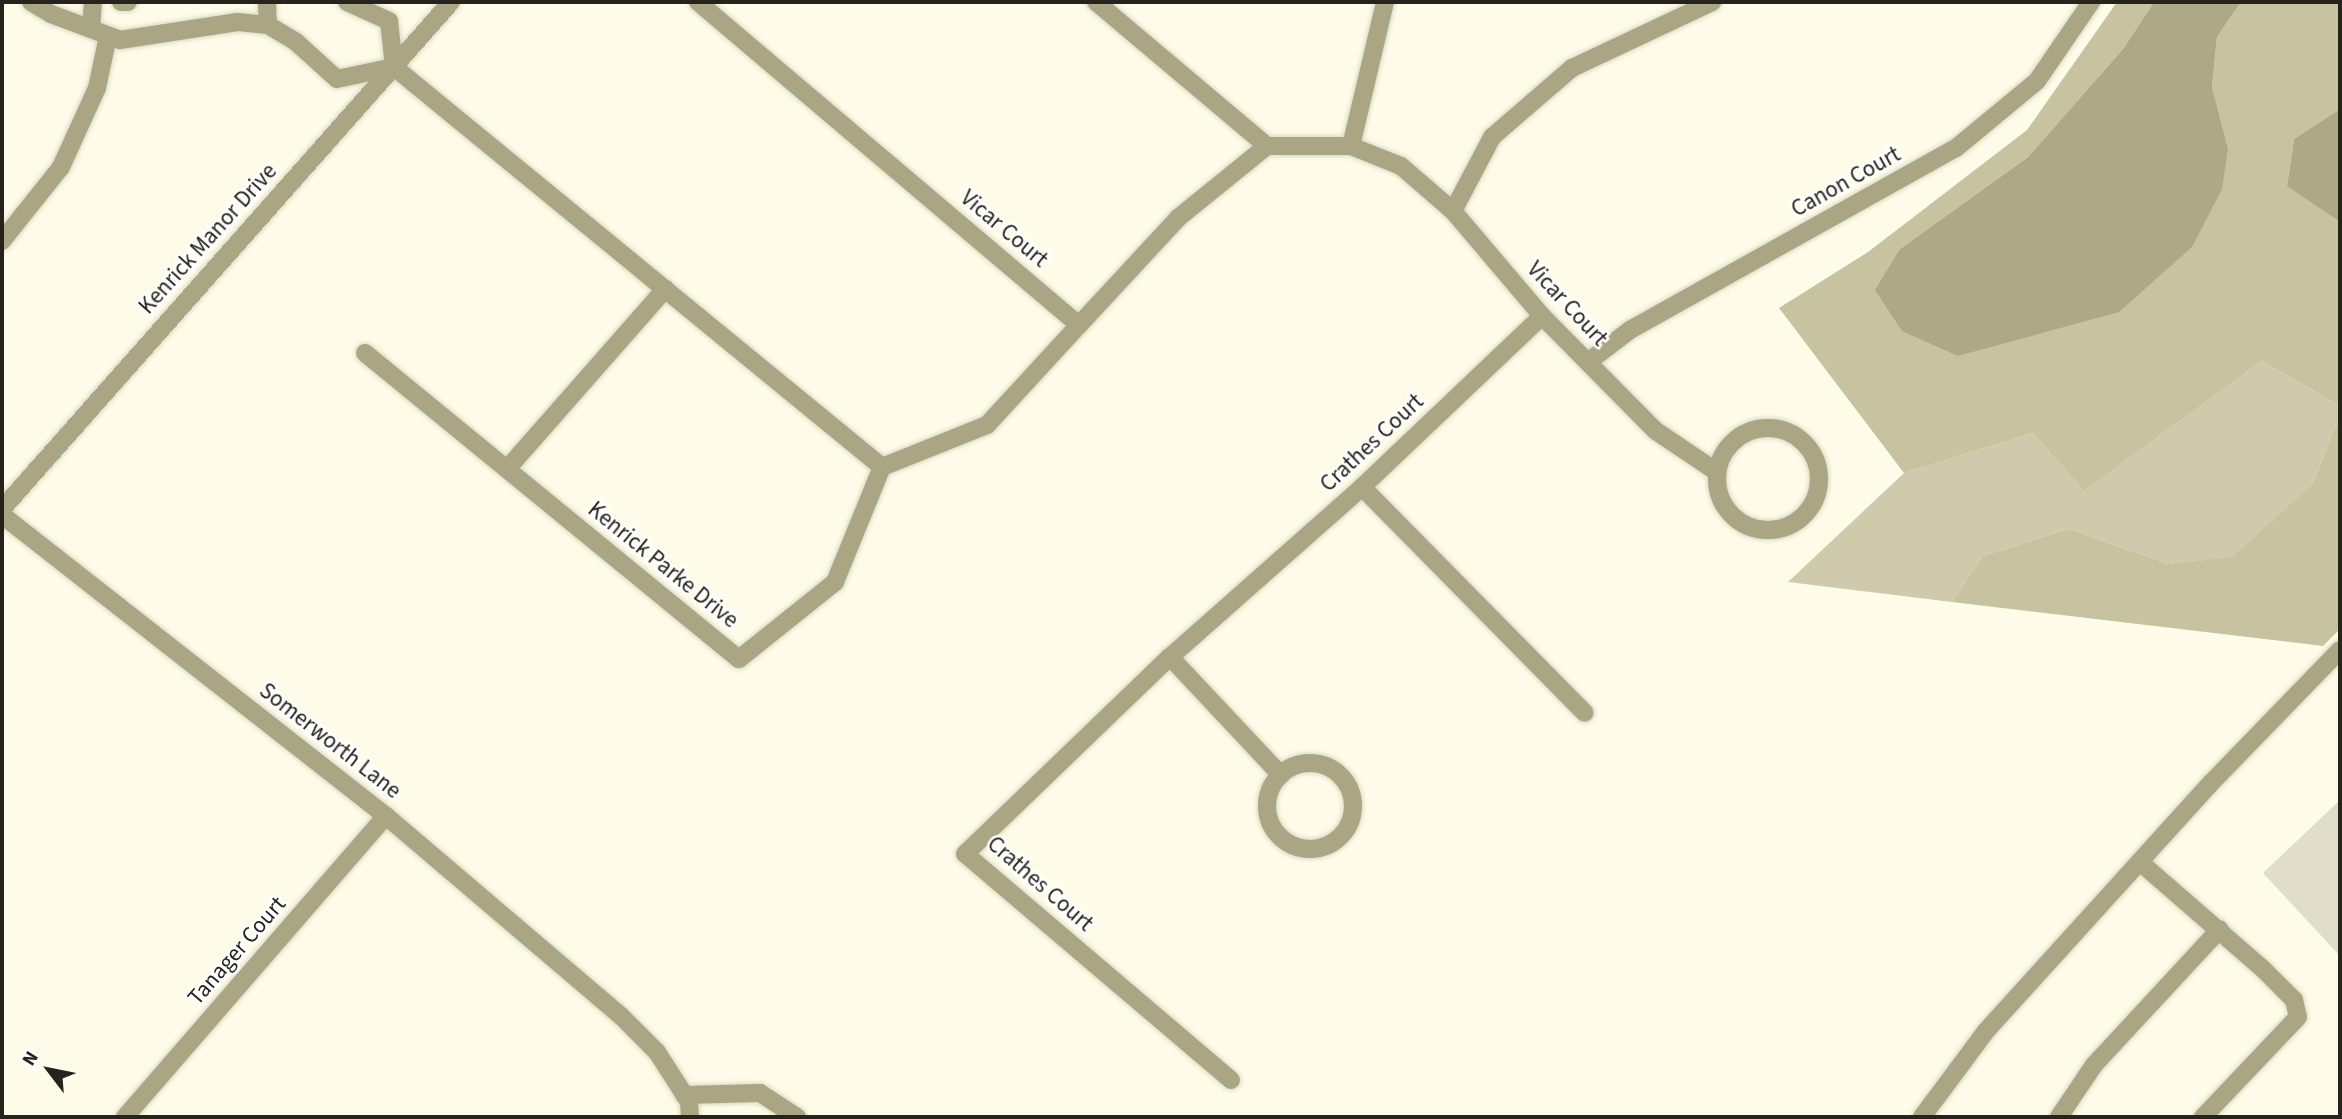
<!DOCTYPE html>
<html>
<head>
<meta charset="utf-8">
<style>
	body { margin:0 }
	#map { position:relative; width:2342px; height:1119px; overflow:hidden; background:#fefce8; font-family:"Source Sans 3",sans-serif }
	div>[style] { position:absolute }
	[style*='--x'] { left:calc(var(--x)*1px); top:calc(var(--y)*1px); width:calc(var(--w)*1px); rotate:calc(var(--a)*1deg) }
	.green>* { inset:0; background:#cfcaab }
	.forest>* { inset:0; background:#c7c29f }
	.water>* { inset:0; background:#ada886 }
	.building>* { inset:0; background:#e0ddca }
	.roads { filter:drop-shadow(0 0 2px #dbd9c7) drop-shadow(0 0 2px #dbd9c7) }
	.minor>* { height:18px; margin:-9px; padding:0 9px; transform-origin:9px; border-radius:9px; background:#aaa582 }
	.minor>.ring { margin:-9px; padding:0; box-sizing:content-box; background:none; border:18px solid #aaa582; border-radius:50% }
	span { translate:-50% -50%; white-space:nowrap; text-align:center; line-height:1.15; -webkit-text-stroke:5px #fff; paint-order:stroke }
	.street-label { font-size:23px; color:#24231c }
	.frame { position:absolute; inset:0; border:4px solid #24231c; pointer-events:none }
	.north { position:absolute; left:14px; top:1035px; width:70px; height:70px; -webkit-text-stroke:5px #fff; paint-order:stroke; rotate:302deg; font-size:19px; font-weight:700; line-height:28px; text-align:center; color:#24231c }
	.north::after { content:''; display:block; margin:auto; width:24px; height:32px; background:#24231c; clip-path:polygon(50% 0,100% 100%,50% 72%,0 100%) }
</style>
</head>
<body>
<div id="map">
	<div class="green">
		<div style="clip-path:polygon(2262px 361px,2340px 406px,2340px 415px,2313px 483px,2233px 558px,2168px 564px,2069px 529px,1983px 556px,1952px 602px,1788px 582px,1904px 473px,2033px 433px,2084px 491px)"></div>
	</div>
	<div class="forest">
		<div style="clip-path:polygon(2117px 2px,2154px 2px,2123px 49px,2028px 157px,1900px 249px,1958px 356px,2027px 335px,2228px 148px,2212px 87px,2217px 37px,2241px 2px,2340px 2px,2340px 109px,2294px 139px,2287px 185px,2340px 222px,2340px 406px,2262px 361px,2084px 491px,2033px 433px,1904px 473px,1779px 308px,1868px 252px,2027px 130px)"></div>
		<div style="clip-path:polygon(2340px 415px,2340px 629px,2323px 646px,1952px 602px,1983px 556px,2069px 529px,2168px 564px,2233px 557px,2313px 483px)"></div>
	</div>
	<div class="water">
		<div style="clip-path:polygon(2154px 2px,2241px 2px,2217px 37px,2212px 87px,2228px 148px,2222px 189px,2192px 247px,2119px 312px,1958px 356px,1902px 331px,1875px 290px,1900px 249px,2028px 157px,2123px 49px)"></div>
		<div style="clip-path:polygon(2340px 109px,2340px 222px,2287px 186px,2294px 139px)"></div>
	</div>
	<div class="building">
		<div style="clip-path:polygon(2340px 800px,2340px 956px,2263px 873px)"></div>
	</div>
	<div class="roads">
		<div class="minor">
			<div style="--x:31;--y:2;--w:23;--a:31"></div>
			<div style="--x:51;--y:14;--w:74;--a:20.6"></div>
			<div style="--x:120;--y:40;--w:119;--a:-8.7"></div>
			<div style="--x:238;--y:22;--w:30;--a:6"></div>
			<div style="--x:268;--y:25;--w:33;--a:31"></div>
			<div style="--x:296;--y:42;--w:55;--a:42.1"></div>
			<div style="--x:337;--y:79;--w:58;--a:-11.9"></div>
			<div style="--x:394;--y:67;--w:46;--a:-96.2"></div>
			<div style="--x:389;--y:21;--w:46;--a:-155.7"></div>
			<div style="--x:121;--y:2;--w:7;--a:0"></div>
			<div style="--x:267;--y:2;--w:23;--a:88"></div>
			<div style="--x:698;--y:2;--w:499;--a:40.3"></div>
			<div style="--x:1079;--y:325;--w:146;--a:-47.2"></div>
			<div style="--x:1178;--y:218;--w:114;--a:-39"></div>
			<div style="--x:1267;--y:146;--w:84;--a:0"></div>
			<div style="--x:1351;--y:146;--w:54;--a:21.8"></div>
			<div style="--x:1401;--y:166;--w:69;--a:40.9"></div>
			<div style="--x:1453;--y:211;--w:138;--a:49.7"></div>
			<div style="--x:1542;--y:316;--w:162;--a:45.3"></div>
			<div style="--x:1656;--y:431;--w:73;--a:33.9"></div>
			<div style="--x:1096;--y:2;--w:224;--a:40.1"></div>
			<div style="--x:91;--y:29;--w:27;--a:-86"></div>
			<div style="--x:394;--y:67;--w:631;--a:39.34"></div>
			<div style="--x:1351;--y:146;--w:148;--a:-76.7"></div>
			<div style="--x:1453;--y:211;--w:84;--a:-62.2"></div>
			<div style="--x:1492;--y:137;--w:106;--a:-40.8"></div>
			<div style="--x:1572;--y:68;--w:155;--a:-25.2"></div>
			<div style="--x:2;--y:241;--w:95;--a:-51.4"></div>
			<div style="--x:61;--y:167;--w:87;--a:-65.5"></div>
			<div style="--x:97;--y:88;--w:53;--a:-78.1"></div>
			<div style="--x:365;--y:353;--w:483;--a:39.3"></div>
			<div style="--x:739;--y:659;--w:123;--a:-38.7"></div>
			<div style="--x:835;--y:582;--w:124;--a:-67.8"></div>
			<div style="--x:882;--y:467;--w:113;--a:-21.8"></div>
			<div style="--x:987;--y:425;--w:136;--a:-47.4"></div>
			<div style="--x:1588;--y:362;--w:53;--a:-37.3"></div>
			<div style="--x:1630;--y:330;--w:373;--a:-29.2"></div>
			<div style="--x:1956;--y:148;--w:105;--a:-39.6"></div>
			<div style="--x:2037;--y:81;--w:96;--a:-55.6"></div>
			<div class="ring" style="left:1717px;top:428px;width:84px;height:84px"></div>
			<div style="--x:507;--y:469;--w:240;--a:-48.7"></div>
			<div style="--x:1362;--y:487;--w:317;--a:45.4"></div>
			<div style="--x:2;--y:509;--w:677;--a:-48.47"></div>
			<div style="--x:2;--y:515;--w:488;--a:38.1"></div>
			<div style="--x:386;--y:816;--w:307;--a:40.4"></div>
			<div style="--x:620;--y:1015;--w:52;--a:45"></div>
			<div style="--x:657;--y:1052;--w:59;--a:57.4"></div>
			<div style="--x:689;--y:1102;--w:15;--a:86"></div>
			<div style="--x:1170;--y:657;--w:162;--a:46.8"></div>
			<div class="ring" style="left:1267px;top:763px;width:68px;height:68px"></div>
			<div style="--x:2141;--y:863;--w:162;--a:41"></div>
			<div style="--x:2263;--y:969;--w:44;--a:45"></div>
			<div style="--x:2294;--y:1000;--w:17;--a:77"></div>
			<div style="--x:2298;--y:1017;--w:138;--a:133.5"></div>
			<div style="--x:1231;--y:1080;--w:349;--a:-139.6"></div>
			<div style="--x:965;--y:854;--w:284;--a:-43.9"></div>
			<div style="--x:1170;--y:657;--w:256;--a:-41.5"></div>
			<div style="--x:1362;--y:487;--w:248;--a:-43.5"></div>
			<div style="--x:684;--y:1095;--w:76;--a:-1.5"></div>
			<div style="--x:760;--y:1093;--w:44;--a:33"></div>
			<div style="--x:125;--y:1117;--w:398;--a:-49.1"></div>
			<div style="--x:1922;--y:1117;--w:107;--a:-53.3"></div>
			<div style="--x:1986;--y:1031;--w:335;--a:-47.8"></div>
			<div style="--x:2211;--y:783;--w:185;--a:-45.9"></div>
			<div style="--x:2059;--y:1117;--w:63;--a:-56.1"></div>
			<div style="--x:2094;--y:1065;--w:185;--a:-47.2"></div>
		</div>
	</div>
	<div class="street-label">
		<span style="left:1846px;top:182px;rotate:-29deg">Canon Court</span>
		<span style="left:1004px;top:229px;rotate:40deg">Vicar Court</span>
		<span style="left:208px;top:239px;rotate:-48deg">Kenrick Manor Drive</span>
		<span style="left:1567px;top:304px;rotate:47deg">Vicar Court</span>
		<span style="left:1372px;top:443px;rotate:-43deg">Crathes Court</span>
		<span style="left:663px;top:565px;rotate:39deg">Kenrick Parke Drive</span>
		<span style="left:330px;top:741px;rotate:38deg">Somerworth Lane</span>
		<span style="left:1040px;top:884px;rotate:41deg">Crathes Court</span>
		<span style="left:237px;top:951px;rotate:-49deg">Tanager Court</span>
	</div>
	<div class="frame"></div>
	<div class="north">N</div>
</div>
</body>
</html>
